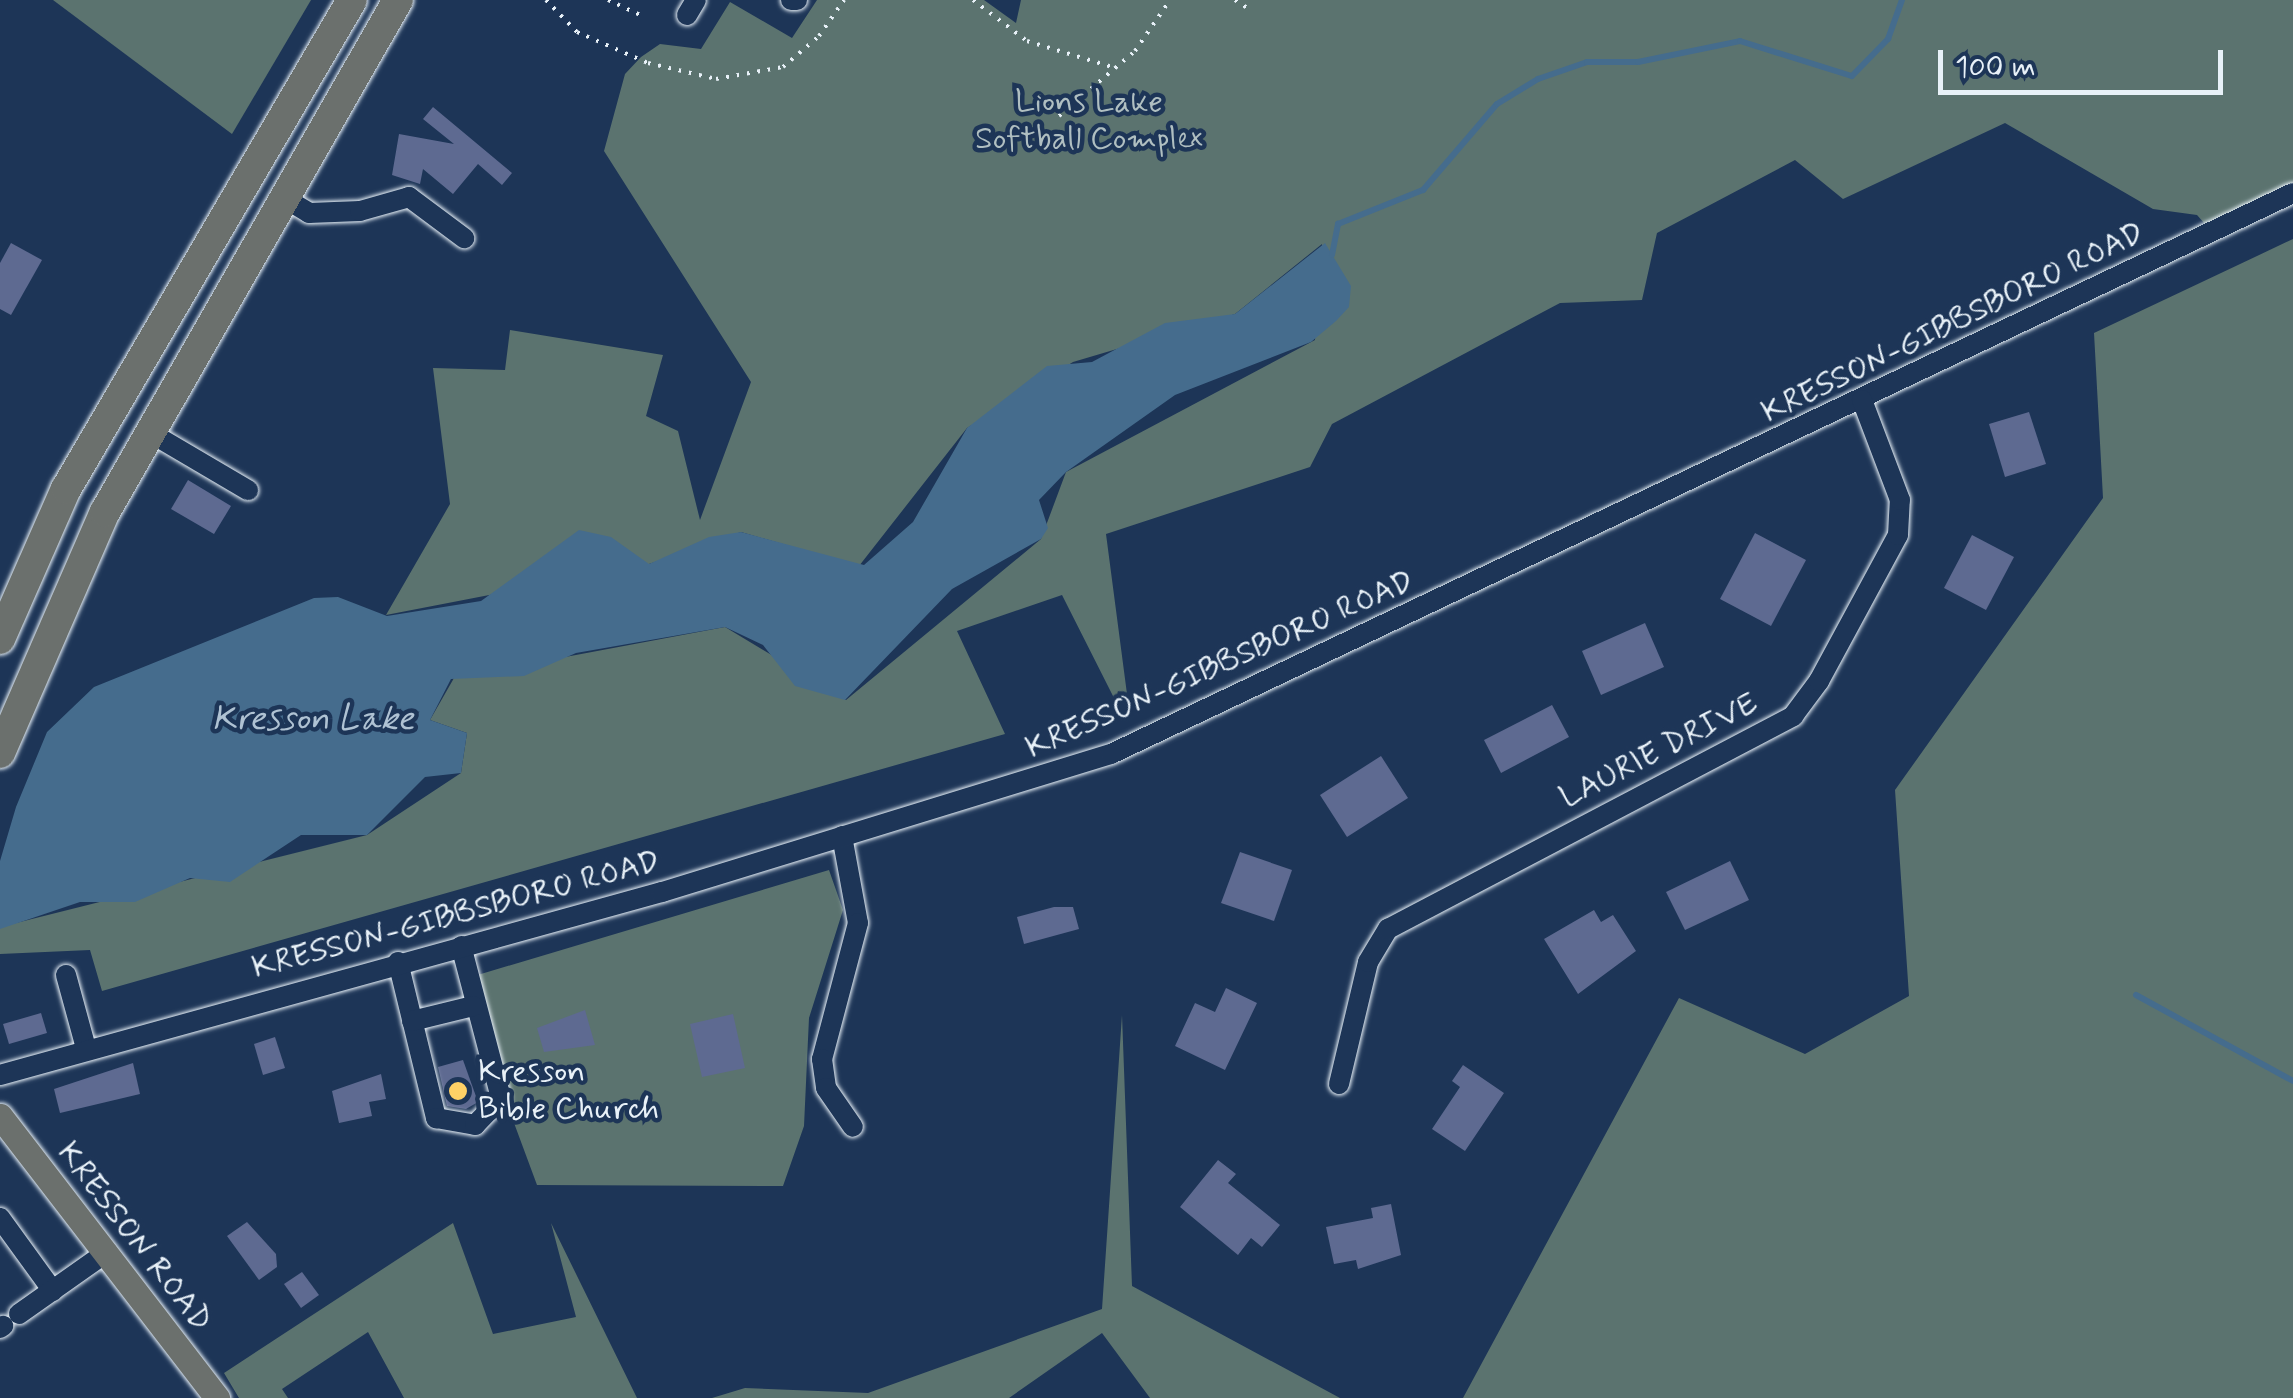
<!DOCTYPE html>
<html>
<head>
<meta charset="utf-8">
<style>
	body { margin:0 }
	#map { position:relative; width:2293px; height:1398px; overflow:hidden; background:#1d3557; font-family:Mynerve,sans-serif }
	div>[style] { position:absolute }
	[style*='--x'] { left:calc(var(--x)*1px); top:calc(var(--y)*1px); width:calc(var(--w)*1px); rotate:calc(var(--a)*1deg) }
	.green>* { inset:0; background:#5b736f }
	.water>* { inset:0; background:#456c8d }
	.stream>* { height:6px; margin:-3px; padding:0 3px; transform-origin:3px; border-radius:3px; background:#456c8d }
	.building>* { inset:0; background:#5e6a91 }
	.path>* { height:4px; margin-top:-2px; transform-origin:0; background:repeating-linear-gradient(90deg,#e8f1f8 0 2.5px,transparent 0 10.5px) }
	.roads { filter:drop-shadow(0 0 2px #e8f1f8) drop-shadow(0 0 2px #e8f1f8) }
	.minor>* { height:20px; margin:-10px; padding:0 10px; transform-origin:10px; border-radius:10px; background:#1d3557 }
	.major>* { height:25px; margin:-12.5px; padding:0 12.5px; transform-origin:12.5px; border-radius:12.5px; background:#6b706d }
	.highway>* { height:30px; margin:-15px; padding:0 15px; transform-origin:15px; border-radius:15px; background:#6b706d }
	.dots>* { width:28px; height:28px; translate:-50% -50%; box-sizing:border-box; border:5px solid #1d3557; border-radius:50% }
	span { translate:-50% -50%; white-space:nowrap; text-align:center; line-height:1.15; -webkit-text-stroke:9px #1d3557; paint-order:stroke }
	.park-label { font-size:32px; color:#b0bfc1 }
	.street-label { font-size:32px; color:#e8f1f8 }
	.poi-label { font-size:32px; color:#e8f1f8 }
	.left { translate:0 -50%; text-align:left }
	.water-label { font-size:35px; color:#afc2d3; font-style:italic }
	.scale { position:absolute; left:1938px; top:50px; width:285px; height:45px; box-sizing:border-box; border:5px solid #e8f1f8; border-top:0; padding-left:12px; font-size:30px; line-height:35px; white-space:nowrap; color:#e8f1f8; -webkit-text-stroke:8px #1d3557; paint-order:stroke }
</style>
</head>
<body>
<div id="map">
	<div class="green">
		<div style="clip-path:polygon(53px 0,311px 0,232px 134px)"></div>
		<div style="clip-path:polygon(817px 0,984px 0,1016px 23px,1021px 0,2293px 0,2293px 193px,2212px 232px,2197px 215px,2153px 209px,2005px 123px,1843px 199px,1795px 160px,1657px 233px,1642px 300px,1560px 303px,1332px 424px,1310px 467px,1106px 534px,1127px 694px,1115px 700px,1062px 595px,957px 631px,1005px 734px,102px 991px,90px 950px,0 954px,0 927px,367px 835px,461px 773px,467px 733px,430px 720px,454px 678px,725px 627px,846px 700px,1041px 539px,1066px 472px,1315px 340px,1322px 244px,1235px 314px,1073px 362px,967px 428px,859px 566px,741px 532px,649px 564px,386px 615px,450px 504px,433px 368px,505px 370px,510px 330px,663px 355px,646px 416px,678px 431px,700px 520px,751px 382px,604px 151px,625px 74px,641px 57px,660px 44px,701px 49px,730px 2px,792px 38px)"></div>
		<div style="clip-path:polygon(2293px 239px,2293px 1398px,1463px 1398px,1679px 998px,1805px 1054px,1909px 996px,1895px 790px,2103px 498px,2094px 333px)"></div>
		<div style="clip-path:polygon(829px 870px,843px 910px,809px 1018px,804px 1126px,783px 1186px,537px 1185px,461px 980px)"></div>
		<div style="clip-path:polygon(1122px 1015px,1132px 1286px,1340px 1398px,1150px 1398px,1102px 1333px,1009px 1398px,712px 1398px,745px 1388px,868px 1393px,1102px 1309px)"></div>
		<div style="clip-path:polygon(453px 1223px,493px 1334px,576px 1317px,551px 1223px,637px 1398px,404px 1398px,368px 1332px,282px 1389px,288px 1398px,239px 1398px,224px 1373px)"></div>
	</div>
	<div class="water">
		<div style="clip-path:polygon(1325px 243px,1351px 286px,1349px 307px,1336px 321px,1311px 342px,1175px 395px,1066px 472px,1039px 500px,1048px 528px,1041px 539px,952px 589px,845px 700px,795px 686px,763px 645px,725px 627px,576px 653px,524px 676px,451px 679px,430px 720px,467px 733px,461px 773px,425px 777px,367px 835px,301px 835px,230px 882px,190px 878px,135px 902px,80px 902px,0 929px,0 861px,16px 807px,47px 732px,94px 687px,314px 598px,338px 597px,387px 616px,481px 601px,579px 530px,611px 537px,649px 564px,709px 537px,741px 532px,864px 565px,913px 522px,967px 428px,1047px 366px,1092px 362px,1165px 323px,1235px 314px)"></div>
	</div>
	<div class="stream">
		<div style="--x:1332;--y:255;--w:32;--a:-79"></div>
		<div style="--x:1338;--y:224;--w:92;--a:-21.8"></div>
		<div style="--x:1423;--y:190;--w:113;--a:-49.3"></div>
		<div style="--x:1497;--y:104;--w:48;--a:-31.4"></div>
		<div style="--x:1538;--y:79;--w:52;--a:-19.1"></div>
		<div style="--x:1587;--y:62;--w:51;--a:0"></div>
		<div style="--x:1638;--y:62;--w:104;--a:-11.6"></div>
		<div style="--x:1740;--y:41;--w:117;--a:17.4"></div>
		<div style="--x:1852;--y:76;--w:52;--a:-45.8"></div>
		<div style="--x:1888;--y:39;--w:41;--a:-70.3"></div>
		<div style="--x:2136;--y:995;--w:179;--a:28.7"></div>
	</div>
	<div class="building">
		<div style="clip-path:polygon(433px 107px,512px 173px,502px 185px,478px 164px,453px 194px,423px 169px,420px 184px,392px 175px,399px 134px,454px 144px,423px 119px)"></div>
		<div style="clip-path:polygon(11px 243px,42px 260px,11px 315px,0 309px,0 263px)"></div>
		<div style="clip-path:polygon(2029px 412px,2046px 464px,2005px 477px,1989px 424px)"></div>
		<div style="clip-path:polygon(188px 480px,231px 506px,214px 534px,171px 509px)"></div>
		<div style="clip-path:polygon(1755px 533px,1806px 560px,1771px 626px,1720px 599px)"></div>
		<div style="clip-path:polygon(1972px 535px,2014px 557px,1986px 610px,1944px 588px)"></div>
		<div style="clip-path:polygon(1645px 623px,1664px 667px,1601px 695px,1582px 651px)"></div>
		<div style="clip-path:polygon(1552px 705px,1569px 737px,1501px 773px,1484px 740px)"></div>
		<div style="clip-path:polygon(1381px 756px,1408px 798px,1347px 837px,1320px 795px)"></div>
		<div style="clip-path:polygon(1240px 852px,1292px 870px,1274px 921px,1221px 903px)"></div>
		<div style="clip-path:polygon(1730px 861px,1749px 900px,1685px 930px,1666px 892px)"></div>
		<div style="clip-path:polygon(1054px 907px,1073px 907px,1079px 929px,1024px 944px,1017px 917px)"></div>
		<div style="clip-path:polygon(1594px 910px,1601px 922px,1613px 915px,1636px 951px,1578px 994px,1544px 939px)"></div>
		<div style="clip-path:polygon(1226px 988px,1257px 1003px,1225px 1070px,1175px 1046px,1195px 1003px,1215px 1012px)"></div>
		<div style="clip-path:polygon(585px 1010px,595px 1045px,544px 1052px,537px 1028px)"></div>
		<div style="clip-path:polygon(41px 1013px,47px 1033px,9px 1044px,3px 1024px)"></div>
		<div style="clip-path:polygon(733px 1014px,745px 1068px,702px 1077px,690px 1024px)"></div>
		<div style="clip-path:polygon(275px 1037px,285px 1068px,263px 1075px,254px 1044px)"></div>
		<div style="clip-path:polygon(463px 1060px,478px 1102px,466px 1109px,447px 1106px,438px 1067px)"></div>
		<div style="clip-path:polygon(133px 1063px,140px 1094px,60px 1113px,54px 1089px)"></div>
		<div style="clip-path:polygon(1463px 1065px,1504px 1093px,1465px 1151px,1432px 1129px,1460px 1087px,1452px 1081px)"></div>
		<div style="clip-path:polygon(381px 1074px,386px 1099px,369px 1102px,372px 1116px,339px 1123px,332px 1091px)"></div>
		<div style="clip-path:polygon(1218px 1160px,1236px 1174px,1228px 1183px,1280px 1225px,1262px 1247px,1251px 1238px,1238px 1255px,1180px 1207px)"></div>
		<div style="clip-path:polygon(1391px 1204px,1401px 1255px,1358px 1269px,1356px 1260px,1334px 1264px,1326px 1227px,1373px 1218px,1371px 1208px)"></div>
		<div style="clip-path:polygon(247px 1222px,276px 1254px,277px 1267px,259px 1280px,227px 1236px)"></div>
		<div style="clip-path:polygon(302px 1272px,319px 1295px,301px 1308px,284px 1284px)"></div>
	</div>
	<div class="path">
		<div style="--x:546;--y:0;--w:45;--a:45.9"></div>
		<div style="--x:577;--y:32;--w:77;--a:23.6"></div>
		<div style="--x:648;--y:63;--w:70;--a:13.2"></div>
		<div style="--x:716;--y:79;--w:68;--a:-10.2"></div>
		<div style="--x:783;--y:67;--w:48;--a:-40.7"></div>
		<div style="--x:819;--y:36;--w:44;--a:-55.2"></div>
		<div style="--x:608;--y:0;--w:40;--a:25"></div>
		<div style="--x:973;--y:0;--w:68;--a:37.2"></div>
		<div style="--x:1027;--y:41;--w:89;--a:17"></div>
		<div style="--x:1235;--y:0;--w:17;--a:33"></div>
		<div style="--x:1059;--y:116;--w:100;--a:-40.5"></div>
		<div style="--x:1135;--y:51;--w:62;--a:-55.5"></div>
	</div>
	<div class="roads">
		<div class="minor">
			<div style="--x:791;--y:0;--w:6;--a:0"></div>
			<div style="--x:687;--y:15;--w:17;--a:-59"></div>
			<div style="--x:286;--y:199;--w:27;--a:31"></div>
			<div style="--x:309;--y:213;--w:51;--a:-2.2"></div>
			<div style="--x:360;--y:211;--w:51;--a:-15.9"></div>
			<div style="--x:409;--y:197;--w:69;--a:36.7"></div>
			<div style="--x:149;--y:432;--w:115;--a:30.4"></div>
			<div style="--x:842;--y:836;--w:88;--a:79.6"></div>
			<div style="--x:858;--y:923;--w:141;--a:104.8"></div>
			<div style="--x:822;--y:1059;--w:29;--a:82"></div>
			<div style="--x:826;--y:1088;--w:47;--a:55.3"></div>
			<div style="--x:398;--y:962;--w:161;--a:76.3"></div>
			<div style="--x:436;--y:1118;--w:40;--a:10"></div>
			<div style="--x:475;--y:1125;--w:37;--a:-46"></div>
			<div style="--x:501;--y:1098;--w:157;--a:-104.7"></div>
			<div style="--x:66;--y:975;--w:76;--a:74.7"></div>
			<div style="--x:412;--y:1021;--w:63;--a:-13.8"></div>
			<div style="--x:0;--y:1075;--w:687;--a:-15.45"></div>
			<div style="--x:662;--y:892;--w:470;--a:-17.1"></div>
			<div style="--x:1111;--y:754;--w:1308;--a:-25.39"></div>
			<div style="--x:1339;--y:1084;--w:125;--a:-76.6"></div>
			<div style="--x:1368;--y:962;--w:39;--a:-59"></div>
			<div style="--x:1388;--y:929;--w:458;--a:-27.7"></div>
			<div style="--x:1793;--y:716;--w:44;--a:-53.4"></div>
			<div style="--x:1819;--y:681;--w:166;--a:-61.6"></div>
			<div style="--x:1898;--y:535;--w:35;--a:-87"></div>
			<div style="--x:1900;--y:500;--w:107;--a:-110.8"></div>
			<div style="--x:0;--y:1218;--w:90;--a:54"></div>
			<div style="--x:19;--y:1314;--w:108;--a:-35.2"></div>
			<div style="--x:0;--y:1328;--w:4;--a:-34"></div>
		</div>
		<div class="major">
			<div style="--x:0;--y:1116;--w:356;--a:52.4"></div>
		</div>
		<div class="highway">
			<div style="--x:0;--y:639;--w:164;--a:-66.3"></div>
			<div style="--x:66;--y:489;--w:566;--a:-59.68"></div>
			<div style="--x:0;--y:753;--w:263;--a:-66.5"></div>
			<div style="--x:105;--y:512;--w:590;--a:-60.22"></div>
		</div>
	</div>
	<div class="dots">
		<div style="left:458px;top:1091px;background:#ffd166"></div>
	</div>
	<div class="park-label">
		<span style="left:1089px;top:121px">Lions Lake<br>Softball Complex</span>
	</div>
	<div class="street-label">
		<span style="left:1953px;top:323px;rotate:-26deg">KRESSON-GIBBSBORO ROAD</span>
		<span style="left:1220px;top:665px;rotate:-24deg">KRESSON-GIBBSBORO ROAD</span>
		<span style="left:1659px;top:751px;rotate:-27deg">LAURIE DRIVE</span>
		<span style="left:456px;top:915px;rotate:-15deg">KRESSON-GIBBSBORO ROAD</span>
		<span style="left:134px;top:1237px;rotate:52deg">KRESSON ROAD</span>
	</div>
	<div class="poi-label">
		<span class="left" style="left:478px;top:1091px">Kresson<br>Bible Church</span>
	</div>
	<div class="water-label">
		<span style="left:313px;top:719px">Kresson Lake</span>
	</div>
	<div class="scale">100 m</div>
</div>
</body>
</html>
